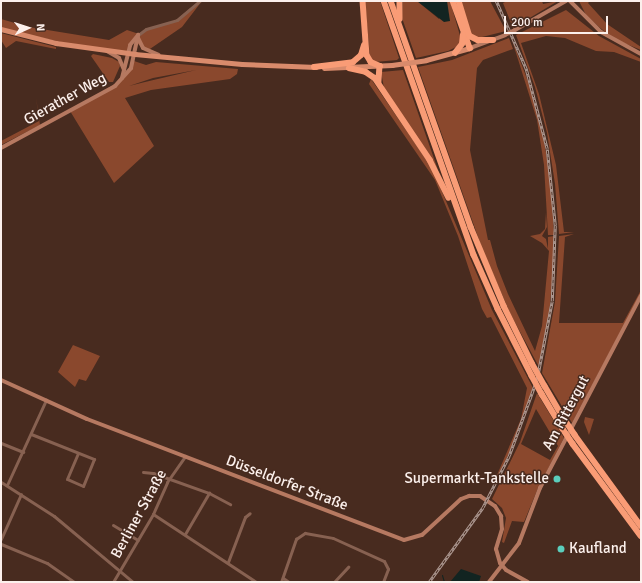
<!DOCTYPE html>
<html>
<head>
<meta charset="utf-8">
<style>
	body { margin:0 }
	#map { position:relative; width:642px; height:583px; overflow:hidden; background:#482b1f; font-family:Signika,sans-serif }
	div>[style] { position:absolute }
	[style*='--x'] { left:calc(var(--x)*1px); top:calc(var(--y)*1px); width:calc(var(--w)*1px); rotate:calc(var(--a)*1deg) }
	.green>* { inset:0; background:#8a482d }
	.water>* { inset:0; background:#122421 }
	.stream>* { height:1px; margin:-0.5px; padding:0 0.5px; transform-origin:0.5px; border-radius:0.5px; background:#122421 }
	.street>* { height:3px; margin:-1.5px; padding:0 1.5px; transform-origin:1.5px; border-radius:1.5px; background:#876151 }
	.secondary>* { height:4px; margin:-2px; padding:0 2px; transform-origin:2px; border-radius:2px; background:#b67961 }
	.primary>* { height:4.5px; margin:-2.25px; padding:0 2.25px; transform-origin:2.25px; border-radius:2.25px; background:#d98b6c }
	.highway>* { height:5.5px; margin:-2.75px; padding:0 2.75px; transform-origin:2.75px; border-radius:2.75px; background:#f99c76 }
	.rail>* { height:2.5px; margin-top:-1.25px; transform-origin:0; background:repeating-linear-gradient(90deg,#482b1f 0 3px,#af9b94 0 6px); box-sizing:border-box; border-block:1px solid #af9b94 }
	.secondary-bridge>* { height:4px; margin:-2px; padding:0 2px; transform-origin:2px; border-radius:2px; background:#b67961 }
	.primary-bridge>* { height:4.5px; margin:-2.25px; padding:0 2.25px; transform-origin:2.25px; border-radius:2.25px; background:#d98b6c }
	.highway-bridge>* { height:5.5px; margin:-2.75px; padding:0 2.75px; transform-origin:2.75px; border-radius:2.75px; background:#f99c76 }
	.dots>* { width:11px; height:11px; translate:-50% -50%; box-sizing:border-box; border:2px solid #482b1f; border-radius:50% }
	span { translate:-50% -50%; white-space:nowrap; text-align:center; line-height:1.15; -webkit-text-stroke:3px #482b1f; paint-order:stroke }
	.street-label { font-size:15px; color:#fcf0ec }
	.poi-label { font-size:15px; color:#fcf0ec }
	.right { translate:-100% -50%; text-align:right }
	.left { translate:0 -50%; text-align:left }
	.frame { position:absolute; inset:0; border:2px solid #fcf0ec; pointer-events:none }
	.north { position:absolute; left:8px; top:8px; width:40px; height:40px; -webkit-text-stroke:3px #482b1f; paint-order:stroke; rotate:87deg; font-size:11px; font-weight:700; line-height:16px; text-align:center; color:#fcf0ec }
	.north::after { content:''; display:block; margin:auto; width:14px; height:18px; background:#fcf0ec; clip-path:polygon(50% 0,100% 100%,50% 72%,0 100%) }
	.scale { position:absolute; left:504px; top:16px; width:104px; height:18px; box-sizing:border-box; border:2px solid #fcf0ec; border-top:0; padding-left:5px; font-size:12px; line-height:14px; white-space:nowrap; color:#fcf0ec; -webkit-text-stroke:3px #482b1f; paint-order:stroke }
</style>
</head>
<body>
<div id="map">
	<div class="green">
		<div style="clip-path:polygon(199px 1px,202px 1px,182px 27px,147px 51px,133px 40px,129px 53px,84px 47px,1px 29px,1px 19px,29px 27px,109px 40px,127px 30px,139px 34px,144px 30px,174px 22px)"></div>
		<div style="clip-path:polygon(365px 1px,380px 1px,399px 58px,397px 60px,375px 62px,370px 58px)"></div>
		<div style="clip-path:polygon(403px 1px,417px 1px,439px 19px,447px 1px,450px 1px,461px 39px,458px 46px,448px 51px,416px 58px,402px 18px)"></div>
		<div style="clip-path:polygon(461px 1px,490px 1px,506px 31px,478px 38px,471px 34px)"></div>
		<div style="clip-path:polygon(507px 1px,542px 1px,543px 4px,558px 1px,513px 28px,503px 3px)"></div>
		<div style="clip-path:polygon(579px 1px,590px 1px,588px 3px,607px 24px,641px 47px,641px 50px,614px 39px,599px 27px,586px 15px)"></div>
		<div style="clip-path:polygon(566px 10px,599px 36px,641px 59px,641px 62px,614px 52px,596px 51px,565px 38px,546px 36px,521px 43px,539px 94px,556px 165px,564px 232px,574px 232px,559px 234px,555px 184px,547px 133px,535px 87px,516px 35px)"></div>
		<div style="clip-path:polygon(1px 33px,56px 47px,56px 49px,16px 41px,6px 48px,1px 40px)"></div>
		<div style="clip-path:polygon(511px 37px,531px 89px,543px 134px,551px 184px,554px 235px,548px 235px,544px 165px,537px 120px)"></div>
		<div style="clip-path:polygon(509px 38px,513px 49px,483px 60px,477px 68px,470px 150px,488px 240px,490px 240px,497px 266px,508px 294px,535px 351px,542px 326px,549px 251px,542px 243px,530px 236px,540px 234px,545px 229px,546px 212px,547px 227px,542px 236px,546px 239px,548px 249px,548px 237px,554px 236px,554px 261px,549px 315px,539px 367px,511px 315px,483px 251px,418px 67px,452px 60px)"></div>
		<div style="clip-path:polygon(93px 54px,112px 58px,119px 62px,120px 66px,113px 82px,109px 82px,91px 56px)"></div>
		<div style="clip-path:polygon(evenodd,134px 61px,146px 65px,156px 62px,238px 69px,237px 74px,230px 79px,151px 90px,125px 98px,154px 146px,114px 183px,70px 111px,123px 79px,134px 61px,196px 70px,145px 82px,129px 86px,153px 78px,196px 70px)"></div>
		<div style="clip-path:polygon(403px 70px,438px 170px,384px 88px,381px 72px)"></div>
		<div style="clip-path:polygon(371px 79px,432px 168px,492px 310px,533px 388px,515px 440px,502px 469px,494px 482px,521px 419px,527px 388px,491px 317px,487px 318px,482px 309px,458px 236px,435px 180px,369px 84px)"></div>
		<div style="clip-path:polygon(36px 97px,40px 125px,1px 145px,1px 141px,39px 121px)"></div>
		<div style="clip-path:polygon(574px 234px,565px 237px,559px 323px,623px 323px,641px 290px,641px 293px,572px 423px,542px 373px,555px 302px,559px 236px)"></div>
		<div style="clip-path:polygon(73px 345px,100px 356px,86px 381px,79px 379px,75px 387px,58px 372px)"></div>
		<div style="clip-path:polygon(evenodd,537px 393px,564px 438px,538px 488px,524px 522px,512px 521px,504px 543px,502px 542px,506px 518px,502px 508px,492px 499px,520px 442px,537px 393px,536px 409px,558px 446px,550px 460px,521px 444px,536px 409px)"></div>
		<div style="clip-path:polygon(585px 417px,594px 419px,589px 435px,584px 422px)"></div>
	</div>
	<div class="water">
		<div style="clip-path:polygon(417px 1px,447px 1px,450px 21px,444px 22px)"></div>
		<div style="clip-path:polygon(461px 569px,481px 576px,479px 582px,450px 582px)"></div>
	</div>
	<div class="stream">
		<div style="--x:442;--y:575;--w:7;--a:74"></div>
	</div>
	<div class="street">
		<div style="--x:138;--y:35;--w:10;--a:-37"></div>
		<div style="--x:146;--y:29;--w:32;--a:-16"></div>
		<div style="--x:177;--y:20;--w:30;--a:-40"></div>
		<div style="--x:31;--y:434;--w:68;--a:21.6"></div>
		<div style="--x:94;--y:459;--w:29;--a:112"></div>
		<div style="--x:83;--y:486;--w:17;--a:-156"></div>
		<div style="--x:67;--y:479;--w:28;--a:-67"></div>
		<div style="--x:1;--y:443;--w:24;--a:22"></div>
		<div style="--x:143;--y:472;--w:10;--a:6"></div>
		<div style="--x:153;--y:473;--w:59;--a:19.7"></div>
		<div style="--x:209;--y:493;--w:24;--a:28"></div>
		<div style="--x:1;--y:482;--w:63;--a:32.7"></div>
		<div style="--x:54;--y:516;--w:103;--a:39.9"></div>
		<div style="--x:7;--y:485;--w:94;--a:-65.4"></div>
		<div style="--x:153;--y:514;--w:123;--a:33.4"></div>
		<div style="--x:113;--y:525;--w:29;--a:31"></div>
		<div style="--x:185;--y:534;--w:48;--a:-59.7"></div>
		<div style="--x:1;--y:539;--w:49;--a:-66"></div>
		<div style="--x:1;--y:544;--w:50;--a:22.4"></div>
		<div style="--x:47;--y:563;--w:33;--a:35"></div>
		<div style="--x:228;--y:562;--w:48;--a:-69.3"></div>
		<div style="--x:245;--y:517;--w:6;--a:-39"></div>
		<div style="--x:283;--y:578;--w:7;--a:34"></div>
		<div style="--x:113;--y:582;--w:79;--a:-59.5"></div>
		<div style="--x:153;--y:514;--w:35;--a:-66"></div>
		<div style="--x:167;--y:482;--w:32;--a:-55"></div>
		<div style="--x:281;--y:582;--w:46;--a:-70.8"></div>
		<div style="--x:296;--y:539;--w:11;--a:-34"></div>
		<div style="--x:305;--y:533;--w:28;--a:10"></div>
		<div style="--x:333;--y:538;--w:56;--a:24.3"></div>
		<div style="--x:384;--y:561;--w:9;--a:63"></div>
		<div style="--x:388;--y:569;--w:14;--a:111"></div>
		<div style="--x:334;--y:582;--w:21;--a:-47"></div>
	</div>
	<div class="secondary">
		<div style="--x:570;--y:1;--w:44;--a:45"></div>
		<div style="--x:601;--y:32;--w:46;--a:28.8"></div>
		<div style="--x:515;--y:30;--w:59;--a:-29.6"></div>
		<div style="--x:138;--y:38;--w:11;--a:63"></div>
		<div style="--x:143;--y:48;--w:17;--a:24"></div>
		<div style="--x:470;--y:48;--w:37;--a:-20"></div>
		<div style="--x:107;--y:51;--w:14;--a:30"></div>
		<div style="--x:119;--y:58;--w:13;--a:67"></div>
		<div style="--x:122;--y:78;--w:34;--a:-76"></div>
		<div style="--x:130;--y:45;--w:13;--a:-51"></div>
		<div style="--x:1;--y:148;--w:130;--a:-28.5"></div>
		<div style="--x:115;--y:86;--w:24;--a:-48"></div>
		<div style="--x:131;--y:68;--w:34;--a:-78"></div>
		<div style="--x:1;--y:380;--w:94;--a:24.4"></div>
		<div style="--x:87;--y:419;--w:339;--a:20.9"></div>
		<div style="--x:404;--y:540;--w:19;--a:-16"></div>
		<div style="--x:422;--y:535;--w:53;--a:-42.7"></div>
		<div style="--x:461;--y:499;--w:9;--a:-21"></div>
		<div style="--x:469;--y:496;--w:11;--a:0"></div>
		<div style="--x:480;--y:496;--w:18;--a:34"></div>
		<div style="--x:495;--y:506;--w:12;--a:59"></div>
		<div style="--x:501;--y:516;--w:13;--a:86"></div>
		<div style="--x:502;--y:529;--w:21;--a:107"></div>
		<div style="--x:496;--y:549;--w:15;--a:74"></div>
		<div style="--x:500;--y:563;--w:9;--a:49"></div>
		<div style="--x:506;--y:570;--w:25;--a:29"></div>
		<div style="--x:489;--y:582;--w:49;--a:-52.4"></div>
		<div style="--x:519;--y:543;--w:59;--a:-69.1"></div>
		<div style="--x:540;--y:488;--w:217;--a:-62.3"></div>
	</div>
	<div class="primary">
		<div style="--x:1;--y:29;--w:57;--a:14.3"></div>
		<div style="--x:56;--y:43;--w:80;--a:7.9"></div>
		<div style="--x:135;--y:54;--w:107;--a:5.3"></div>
		<div style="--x:242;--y:64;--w:74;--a:2.3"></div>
		<div style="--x:426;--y:60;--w:46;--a:-15.3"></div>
		<div style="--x:324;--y:68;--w:68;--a:-2.5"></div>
	</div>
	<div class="highway">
		<div style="--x:363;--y:1;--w:54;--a:85.8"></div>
		<div style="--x:367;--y:55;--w:8;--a:60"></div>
		<div style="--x:371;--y:62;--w:10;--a:24"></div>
		<div style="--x:380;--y:66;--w:16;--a:94"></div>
		<div style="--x:384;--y:1;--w:269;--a:70.5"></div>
		<div style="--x:474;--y:255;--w:59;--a:66"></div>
		<div style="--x:498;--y:309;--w:75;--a:63.1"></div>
		<div style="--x:391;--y:1;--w:240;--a:70.5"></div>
		<div style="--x:471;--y:227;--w:86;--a:67.3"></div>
		<div style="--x:504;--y:306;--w:64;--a:63.8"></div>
		<div style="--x:400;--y:1;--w:18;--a:90"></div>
		<div style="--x:453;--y:1;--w:50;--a:70.1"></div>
		<div style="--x:459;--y:1;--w:37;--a:73"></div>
		<div style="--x:470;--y:36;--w:9;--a:27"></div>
		<div style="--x:478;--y:40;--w:15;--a:0"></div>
		<div style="--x:455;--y:53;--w:11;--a:-52"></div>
		<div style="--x:462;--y:44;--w:9;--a:-84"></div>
		<div style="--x:314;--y:67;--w:39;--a:-7"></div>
		<div style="--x:353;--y:62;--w:11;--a:-41"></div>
		<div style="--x:361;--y:55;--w:10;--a:-73"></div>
		<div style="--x:349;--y:68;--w:17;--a:13"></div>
		<div style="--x:366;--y:72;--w:11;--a:34"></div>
		<div style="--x:375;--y:78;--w:99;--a:56.1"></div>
		<div style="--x:430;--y:160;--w:42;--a:63.4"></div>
		<div style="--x:545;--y:386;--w:39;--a:60"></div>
		<div style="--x:542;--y:394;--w:41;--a:59"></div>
		<div style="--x:575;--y:435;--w:112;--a:54"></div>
		<div style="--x:573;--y:444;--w:114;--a:53.5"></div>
	</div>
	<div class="rail">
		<div style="--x:429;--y:582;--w:92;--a:-54.2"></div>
		<div style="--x:483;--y:507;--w:57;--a:-63"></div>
		<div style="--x:509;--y:456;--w:82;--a:-70"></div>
		<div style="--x:537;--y:379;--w:79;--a:-79.1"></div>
		<div style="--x:552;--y:301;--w:76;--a:-87.7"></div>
		<div style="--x:555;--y:225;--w:76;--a:-96"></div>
		<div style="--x:547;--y:149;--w:83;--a:-104.7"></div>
		<div style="--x:526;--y:69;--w:74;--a:-113.8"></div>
	</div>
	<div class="secondary-bridge">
		<div style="--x:505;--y:35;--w:11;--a:-27"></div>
	</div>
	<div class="primary-bridge">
		<div style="--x:392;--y:65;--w:34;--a:-8"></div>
	</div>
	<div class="highway-bridge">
		<div style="--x:532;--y:363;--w:26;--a:61"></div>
		<div style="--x:532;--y:376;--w:21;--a:61"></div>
		<div style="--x:565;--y:420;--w:18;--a:56"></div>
		<div style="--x:563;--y:429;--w:18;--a:56"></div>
	</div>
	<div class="dots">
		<div style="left:557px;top:479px;background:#5bcebc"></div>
		<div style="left:561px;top:549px;background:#5bcebc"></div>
	</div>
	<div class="street-label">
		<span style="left:65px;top:99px;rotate:-29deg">Gierather Weg</span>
		<span style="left:566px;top:413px;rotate:-62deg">Am Rittergut</span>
		<span style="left:287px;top:483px;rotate:21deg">Düsseldorfer Straße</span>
		<span style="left:139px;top:514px;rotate:-61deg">Berliner Straße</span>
	</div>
	<div class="poi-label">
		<span class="right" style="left:549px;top:479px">Supermarkt-Tankstelle</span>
		<span class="left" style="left:569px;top:549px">Kaufland</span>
	</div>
	<div class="frame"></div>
	<div class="north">N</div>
	<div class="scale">200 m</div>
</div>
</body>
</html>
